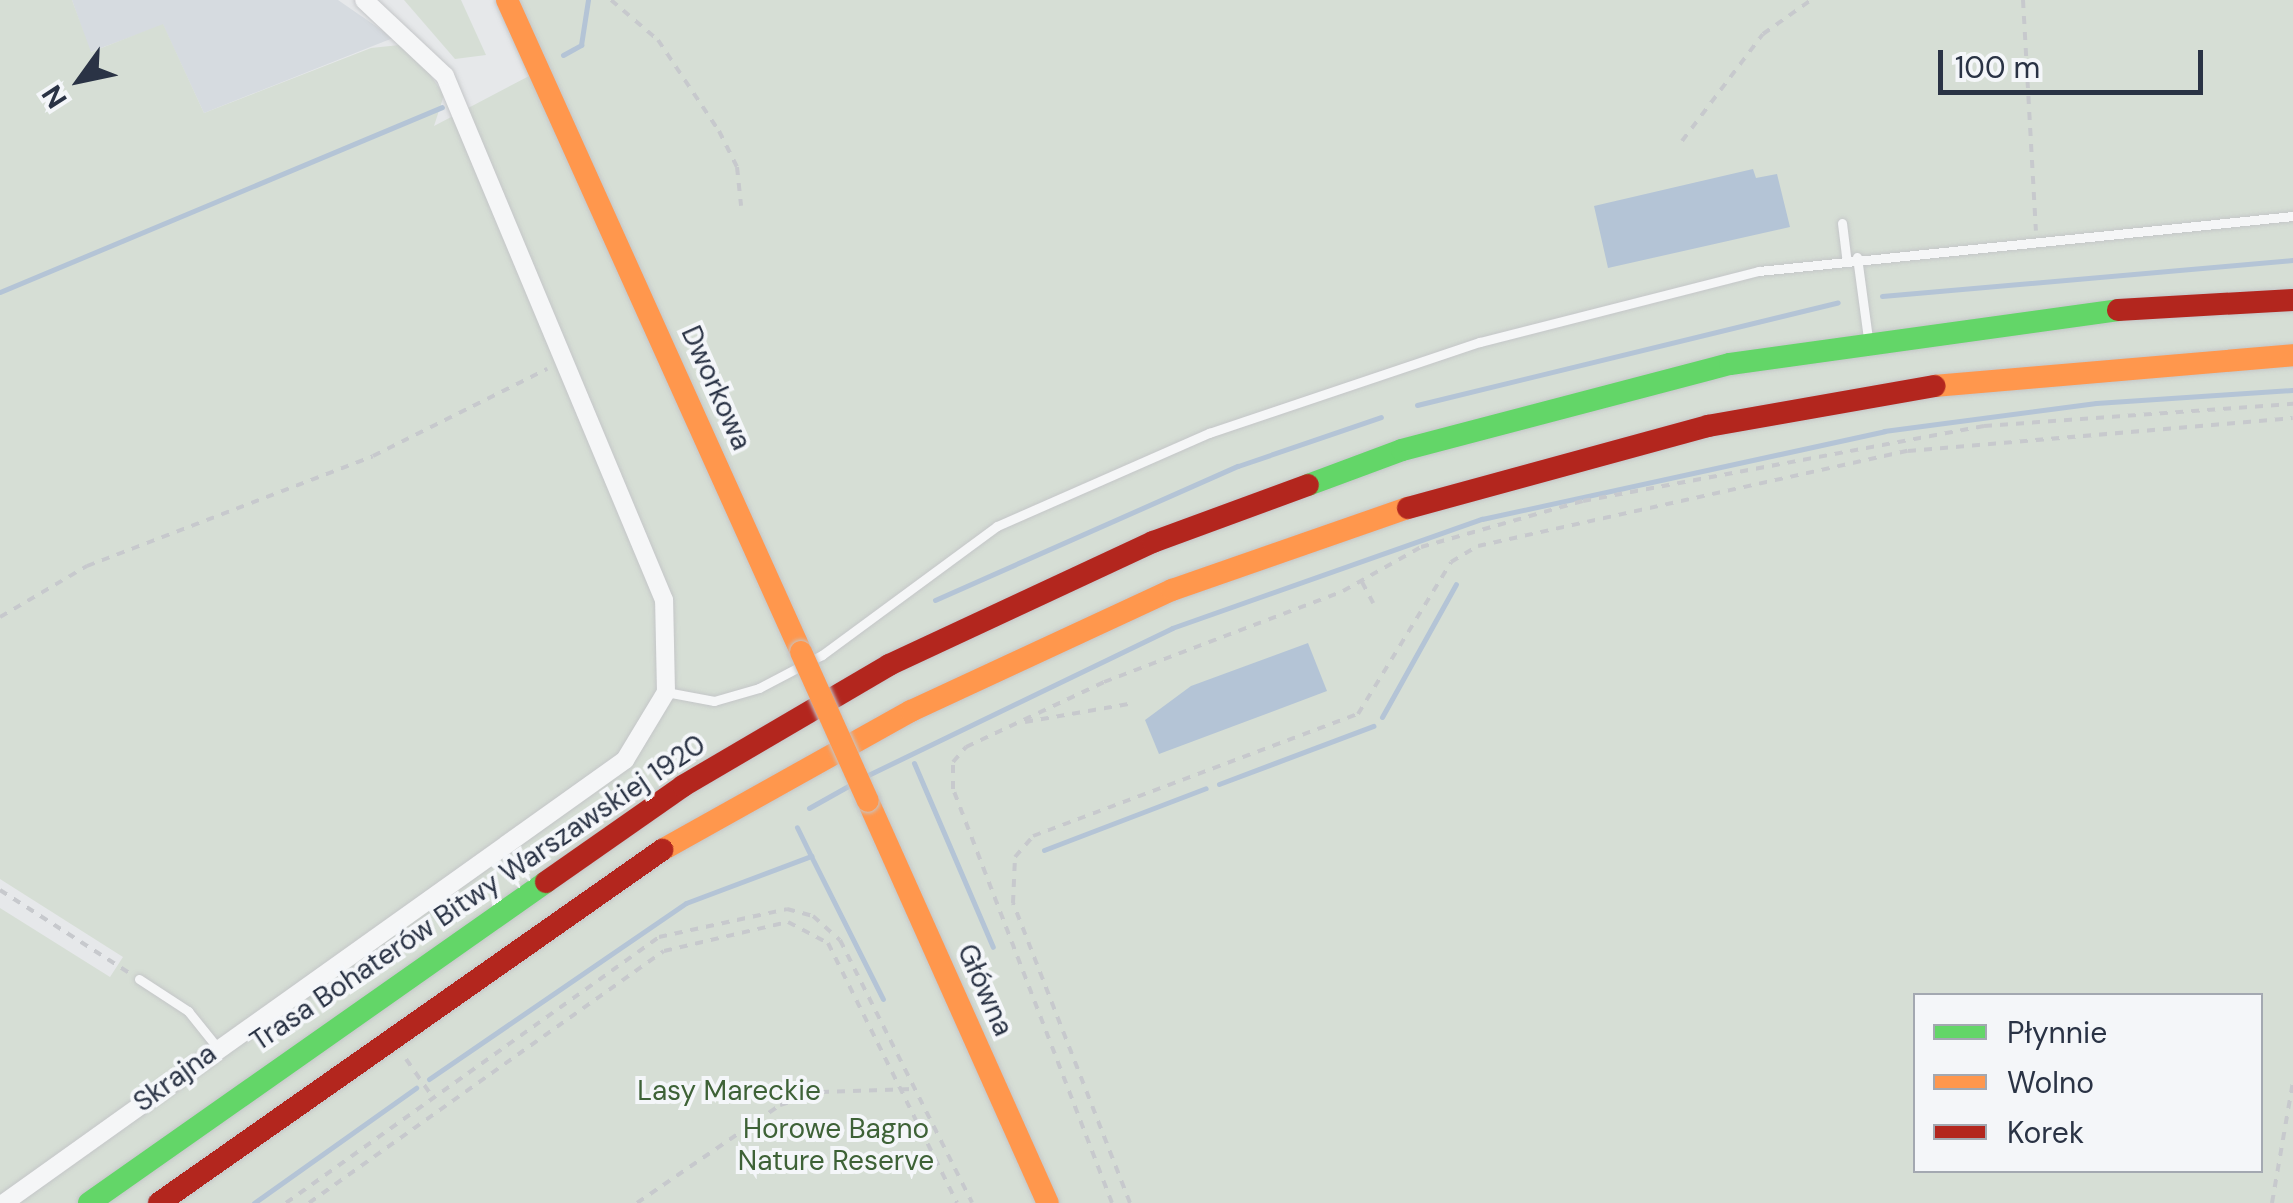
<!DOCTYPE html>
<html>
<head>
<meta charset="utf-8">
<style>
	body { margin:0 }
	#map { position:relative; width:2293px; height:1203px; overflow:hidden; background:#e6e8ea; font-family:"DM Sans",sans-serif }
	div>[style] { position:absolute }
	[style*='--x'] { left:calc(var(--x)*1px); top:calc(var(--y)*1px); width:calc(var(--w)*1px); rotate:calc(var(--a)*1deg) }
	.built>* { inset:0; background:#d6dbe0 }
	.green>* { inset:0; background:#d6ded5 }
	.water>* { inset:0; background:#b4c4d6 }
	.stream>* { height:5px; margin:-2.5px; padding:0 2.5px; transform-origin:2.5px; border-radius:2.5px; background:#b4c4d6 }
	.path>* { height:4px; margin-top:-2px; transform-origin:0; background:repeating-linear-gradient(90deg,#c7c9cd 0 8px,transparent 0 16px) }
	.roads { filter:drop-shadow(0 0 2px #c4c6c8) drop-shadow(0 0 2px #c4c6c8) }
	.lane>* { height:9px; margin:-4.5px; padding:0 4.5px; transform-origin:4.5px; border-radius:4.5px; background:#f5f6f7 }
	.street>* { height:18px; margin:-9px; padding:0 9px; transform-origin:9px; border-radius:9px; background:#f5f6f7 }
	.fast>* { height:22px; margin:-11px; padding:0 11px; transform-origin:11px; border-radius:11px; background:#63d668 }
	.slow>* { height:22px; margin:-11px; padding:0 11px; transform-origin:11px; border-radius:11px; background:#ff974d }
	.jam>* { height:22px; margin:-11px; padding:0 11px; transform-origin:11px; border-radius:11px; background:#b3261e }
	.bridges { filter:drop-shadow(0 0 2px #c4c6c8) drop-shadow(0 0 2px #c4c6c8) }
	.slow-bridge>* { height:22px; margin:-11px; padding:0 11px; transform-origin:11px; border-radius:11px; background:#ff974d }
	span { translate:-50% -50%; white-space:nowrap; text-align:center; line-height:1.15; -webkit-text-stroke:8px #f4f6f9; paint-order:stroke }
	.street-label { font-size:28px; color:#2a3345 }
	.park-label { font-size:28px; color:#3e6237 }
	.legend { position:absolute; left:1913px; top:993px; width:350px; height:180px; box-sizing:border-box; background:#f4f6f9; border:2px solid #a3a8b1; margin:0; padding:12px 18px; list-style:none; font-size:30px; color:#2a3345 }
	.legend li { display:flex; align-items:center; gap:20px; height:50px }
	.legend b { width:50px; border:2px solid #a3a8b1 }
	.north { position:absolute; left:30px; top:30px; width:100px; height:100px; -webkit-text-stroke:8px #f4f6f9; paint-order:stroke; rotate:237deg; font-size:28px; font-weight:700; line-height:40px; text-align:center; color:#2a3345 }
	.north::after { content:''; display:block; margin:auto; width:35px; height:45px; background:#2a3345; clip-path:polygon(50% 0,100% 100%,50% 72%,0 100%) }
	.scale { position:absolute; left:1938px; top:50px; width:265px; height:45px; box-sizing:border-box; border:5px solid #2a3345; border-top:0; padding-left:12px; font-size:30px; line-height:35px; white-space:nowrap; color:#2a3345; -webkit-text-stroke:8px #f4f6f9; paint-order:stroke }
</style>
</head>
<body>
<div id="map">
	<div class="built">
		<div style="clip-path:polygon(72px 0,338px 0,393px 38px,204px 113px,163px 25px,90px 52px)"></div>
	</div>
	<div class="green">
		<div style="clip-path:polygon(evenodd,0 0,72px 0,91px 52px,163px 24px,204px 113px,371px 48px,409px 44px,444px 95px,434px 126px,531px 75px,520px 0,2293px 0,2293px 1203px,0 1203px,0 908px,110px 977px,123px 957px,0 879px,0 0,1916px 996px,2260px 996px,2260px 1170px,1916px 1170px,1916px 996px)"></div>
		<div style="clip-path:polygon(404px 0,461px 0,486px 55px,455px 59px)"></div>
	</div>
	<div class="water">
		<div style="clip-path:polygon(1753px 169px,1756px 178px,1777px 174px,1790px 227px,1608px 268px,1594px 206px)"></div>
		<div style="clip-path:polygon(1308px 643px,1327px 691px,1159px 754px,1145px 720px,1191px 686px)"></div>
	</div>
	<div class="stream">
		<div style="--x:563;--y:55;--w:21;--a:-29"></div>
		<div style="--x:581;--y:45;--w:46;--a:-81.2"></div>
		<div style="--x:0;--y:292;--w:479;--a:-22.7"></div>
		<div style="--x:1882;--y:296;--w:413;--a:-5"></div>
		<div style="--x:1417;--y:405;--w:433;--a:-13.7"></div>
		<div style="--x:935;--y:600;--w:331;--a:-23.9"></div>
		<div style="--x:1238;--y:466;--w:151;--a:-18.9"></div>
		<div style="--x:1382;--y:717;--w:152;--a:-60.9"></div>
		<div style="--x:914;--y:763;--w:200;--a:66.8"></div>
		<div style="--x:864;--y:777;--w:342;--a:-25.8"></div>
		<div style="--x:1172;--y:628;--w:329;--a:-19.4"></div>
		<div style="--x:1482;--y:519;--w:412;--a:-12.3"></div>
		<div style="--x:1884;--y:431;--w:214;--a:-7.5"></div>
		<div style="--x:2096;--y:403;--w:197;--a:-3.8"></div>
		<div style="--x:1219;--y:784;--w:165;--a:-20.6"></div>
		<div style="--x:809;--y:808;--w:47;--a:-29.3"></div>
		<div style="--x:1044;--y:850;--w:173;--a:-20.9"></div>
		<div style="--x:811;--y:856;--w:160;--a:63.3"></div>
		<div style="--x:429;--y:1079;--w:311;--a:-34.4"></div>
		<div style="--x:686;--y:903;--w:134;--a:-20.6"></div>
		<div style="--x:811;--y:856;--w:32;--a:-116"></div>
		<div style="--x:254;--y:1203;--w:199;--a:-35.4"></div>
	</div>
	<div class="path">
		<div style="--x:611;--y:0;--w:62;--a:40.4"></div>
		<div style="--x:658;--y:40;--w:110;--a:56.2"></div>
		<div style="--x:719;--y:131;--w:40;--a:63.4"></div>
		<div style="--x:737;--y:167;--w:39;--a:84"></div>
		<div style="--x:2023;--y:0;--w:231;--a:86.8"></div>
		<div style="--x:1682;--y:141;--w:134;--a:-52.9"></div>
		<div style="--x:1763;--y:34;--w:59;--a:-35.3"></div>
		<div style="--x:1362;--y:582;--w:24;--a:62"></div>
		<div style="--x:0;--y:617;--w:101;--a:-30.4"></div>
		<div style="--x:87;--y:566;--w:306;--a:-21"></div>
		<div style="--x:373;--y:456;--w:195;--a:-26.6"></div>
		<div style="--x:1025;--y:722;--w:105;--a:-9.9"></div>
		<div style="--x:0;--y:890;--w:156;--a:32.7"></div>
		<div style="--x:406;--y:1059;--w:49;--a:55"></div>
		<div style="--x:286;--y:1203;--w:458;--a:-35.5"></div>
		<div style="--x:659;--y:937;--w:131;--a:-12.3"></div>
		<div style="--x:787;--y:909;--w:27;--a:15"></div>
		<div style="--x:813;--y:916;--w:36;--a:42"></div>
		<div style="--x:840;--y:940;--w:294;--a:63.3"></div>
		<div style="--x:309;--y:1203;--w:435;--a:-35.4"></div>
		<div style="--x:664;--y:951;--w:127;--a:-13.2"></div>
		<div style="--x:788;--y:922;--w:45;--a:27.7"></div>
		<div style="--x:828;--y:943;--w:290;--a:63.6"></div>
		<div style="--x:637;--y:1203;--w:173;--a:-34.4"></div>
		<div style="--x:780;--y:1105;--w:43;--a:-17.6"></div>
		<div style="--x:821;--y:1092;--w:92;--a:-1.9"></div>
		<div style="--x:1112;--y:1203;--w:443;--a:-111"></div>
		<div style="--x:953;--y:789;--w:27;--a:-90"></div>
		<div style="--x:953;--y:762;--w:20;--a:-49"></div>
		<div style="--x:966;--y:747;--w:153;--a:-25.2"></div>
		<div style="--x:1104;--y:682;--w:256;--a:-20.8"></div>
		<div style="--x:1343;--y:591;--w:90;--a:-29.4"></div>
		<div style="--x:1421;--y:547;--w:168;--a:-15.9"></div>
		<div style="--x:1583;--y:501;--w:408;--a:-10.6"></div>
		<div style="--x:1984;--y:426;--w:310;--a:-4.1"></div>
		<div style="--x:1130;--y:1203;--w:322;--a:-111.3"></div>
		<div style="--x:1013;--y:903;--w:46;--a:-87.5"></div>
		<div style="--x:1015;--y:857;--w:28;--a:-49"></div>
		<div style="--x:1033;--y:836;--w:347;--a:-20.6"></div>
		<div style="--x:1358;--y:714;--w:178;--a:-58.5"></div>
		<div style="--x:1451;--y:562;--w:31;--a:-31"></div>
		<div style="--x:1478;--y:546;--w:440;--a:-12.5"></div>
		<div style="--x:1908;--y:451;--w:386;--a:-4.9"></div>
		<div style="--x:2272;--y:1203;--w:124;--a:-80.2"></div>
	</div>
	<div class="roads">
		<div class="lane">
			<div style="--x:1842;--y:223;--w:35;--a:83"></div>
			<div style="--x:1857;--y:257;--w:82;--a:82.3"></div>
			<div style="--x:666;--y:692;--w:49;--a:10.6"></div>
			<div style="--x:714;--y:701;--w:47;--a:-16.1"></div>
			<div style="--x:759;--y:688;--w:71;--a:-27.6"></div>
			<div style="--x:822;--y:655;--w:217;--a:-36.4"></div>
			<div style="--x:997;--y:526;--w:232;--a:-23.7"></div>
			<div style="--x:1209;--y:433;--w:286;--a:-18.6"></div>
			<div style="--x:1480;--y:342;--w:288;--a:-14.3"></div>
			<div style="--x:1759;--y:271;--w:537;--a:-5.88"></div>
			<div style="--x:139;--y:979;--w:59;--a:33.1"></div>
			<div style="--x:188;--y:1011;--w:46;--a:51.1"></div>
		</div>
		<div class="street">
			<div style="--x:4;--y:1203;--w:763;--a:-35.5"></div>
			<div style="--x:625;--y:760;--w:79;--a:-58.9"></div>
			<div style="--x:666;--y:692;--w:92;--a:-91.2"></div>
			<div style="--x:664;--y:600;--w:568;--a:-112.68"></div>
			<div style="--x:445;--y:76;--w:111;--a:-136.8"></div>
		</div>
		<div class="fast">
			<div style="--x:1308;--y:485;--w:100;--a:-20.4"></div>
			<div style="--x:1402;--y:450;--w:339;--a:-14.7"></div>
			<div style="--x:1730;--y:364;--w:392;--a:-7.9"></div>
			<div style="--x:89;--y:1203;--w:558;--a:-35.08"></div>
		</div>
		<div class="slow">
			<div style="--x:507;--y:0;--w:715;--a:65.73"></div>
			<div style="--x:1934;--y:386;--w:360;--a:-4.9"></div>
			<div style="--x:868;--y:801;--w:440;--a:65.9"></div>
			<div style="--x:662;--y:850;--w:285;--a:-29.2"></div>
			<div style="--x:911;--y:711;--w:288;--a:-24.9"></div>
			<div style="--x:1172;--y:590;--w:250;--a:-19.2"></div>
		</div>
		<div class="jam">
			<div style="--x:2118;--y:310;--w:175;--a:-3.3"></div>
			<div style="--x:1408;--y:508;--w:311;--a:-15.3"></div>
			<div style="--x:1708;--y:426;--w:230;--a:-10"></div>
			<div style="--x:546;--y:882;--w:167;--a:-35"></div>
			<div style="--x:683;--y:786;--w:239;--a:-30.4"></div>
			<div style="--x:889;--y:665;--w:291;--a:-25"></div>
			<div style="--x:1153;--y:542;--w:165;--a:-20.2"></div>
			<div style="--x:159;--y:1203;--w:615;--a:-35.06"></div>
		</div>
	</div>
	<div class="bridges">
		<div class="slow-bridge">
			<div style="--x:801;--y:652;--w:163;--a:65.8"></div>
		</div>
	</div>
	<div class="street-label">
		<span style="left:716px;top:388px;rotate:66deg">Dworkowa</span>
		<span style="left:478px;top:893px;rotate:-34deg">Trasa Bohaterów Bitwy Warszawskiej 1920</span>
		<span style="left:985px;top:990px;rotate:66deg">Główna</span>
		<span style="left:175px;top:1078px;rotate:-36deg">Skrajna</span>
	</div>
	<div class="park-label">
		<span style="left:729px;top:1091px">Lasy Mareckie</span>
		<span style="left:836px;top:1145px">Horowe Bagno<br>Nature Reserve</span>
	</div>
	<ul class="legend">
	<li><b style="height:12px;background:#63d668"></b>Płynnie</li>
	<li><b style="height:12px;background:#ff974d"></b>Wolno</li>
	<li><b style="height:12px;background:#b3261e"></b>Korek</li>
	</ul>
	<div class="north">N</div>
	<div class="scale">100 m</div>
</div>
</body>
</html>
